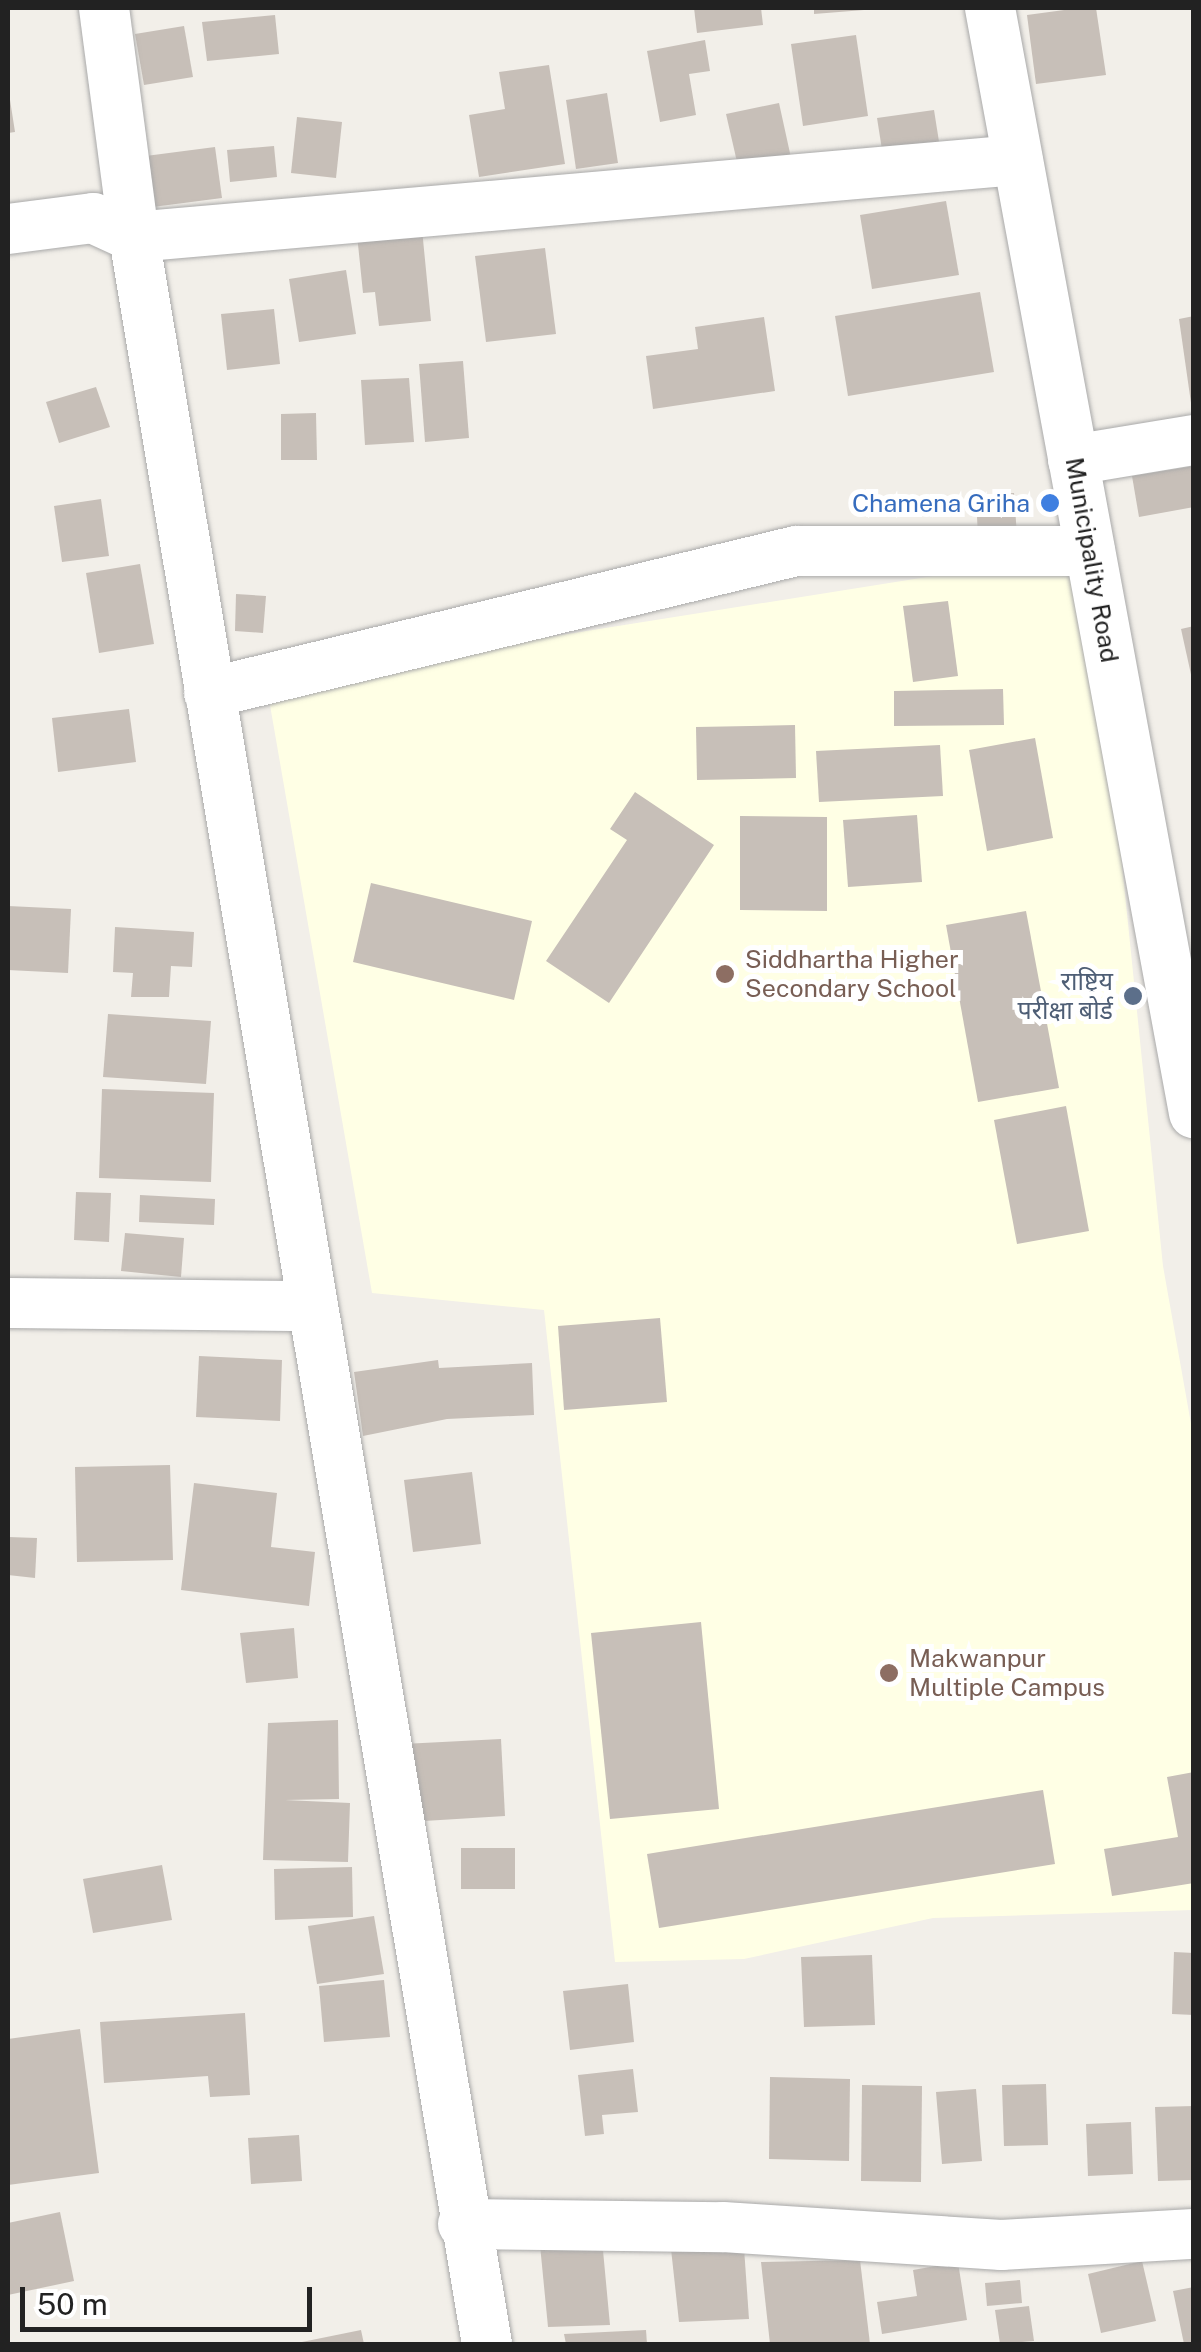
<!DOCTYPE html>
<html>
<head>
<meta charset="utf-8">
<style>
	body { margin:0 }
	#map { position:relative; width:1201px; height:2352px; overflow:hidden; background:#f2efe9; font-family:"Public Sans","Noto Sans Devanagari",sans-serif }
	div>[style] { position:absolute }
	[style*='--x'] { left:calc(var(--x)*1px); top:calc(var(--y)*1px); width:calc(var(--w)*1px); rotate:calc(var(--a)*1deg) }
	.education>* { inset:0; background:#ffffe5 }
	.building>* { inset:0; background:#c7bfb8 }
	.roads { filter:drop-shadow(0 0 2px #a9a9a9) drop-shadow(0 0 2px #a9a9a9) }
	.minor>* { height:50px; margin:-25px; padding:0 25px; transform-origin:25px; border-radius:25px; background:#fff }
	.dots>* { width:28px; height:28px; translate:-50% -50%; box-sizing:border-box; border:5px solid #fff; border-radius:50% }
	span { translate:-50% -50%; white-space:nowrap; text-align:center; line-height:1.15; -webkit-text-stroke:10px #fff; paint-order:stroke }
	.shop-label { font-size:25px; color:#366cbe }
	.right { translate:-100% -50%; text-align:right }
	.street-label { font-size:25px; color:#222 }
	.education-label { font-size:25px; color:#785e54 }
	.left { translate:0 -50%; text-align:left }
	.service-label { font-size:25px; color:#4e5e75 }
	.frame { position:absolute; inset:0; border:10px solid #222; pointer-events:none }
	.scale { position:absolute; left:20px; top:2287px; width:292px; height:45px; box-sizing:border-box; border:5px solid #222; border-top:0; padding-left:12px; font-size:30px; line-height:35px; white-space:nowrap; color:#222; -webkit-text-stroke:8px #fff; paint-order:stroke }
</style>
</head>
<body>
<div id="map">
	<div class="education">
		<div style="clip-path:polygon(1090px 551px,1163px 1266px,1193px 1435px,1193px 1910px,933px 1918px,744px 1959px,615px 1962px,544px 1310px,372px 1293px,266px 682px)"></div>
	</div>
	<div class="building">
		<div style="clip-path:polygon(694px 8px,761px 8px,763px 25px,697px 33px)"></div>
		<div style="clip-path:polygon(814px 8px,864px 8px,864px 10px,814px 14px)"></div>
		<div style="clip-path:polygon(1079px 8px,1096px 8px,1106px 75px,1036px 84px,1027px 15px)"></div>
		<div style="clip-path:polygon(275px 15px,279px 54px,207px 61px,202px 22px)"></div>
		<div style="clip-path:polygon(184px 26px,193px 77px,144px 85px,135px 34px)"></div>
		<div style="clip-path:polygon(856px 35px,868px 116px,803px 126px,791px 44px)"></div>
		<div style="clip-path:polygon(705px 40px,710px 71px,689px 74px,696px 115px,660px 122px,647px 51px)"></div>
		<div style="clip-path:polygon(549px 65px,565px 164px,479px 177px,469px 115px,505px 109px,499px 72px)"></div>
		<div style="clip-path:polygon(8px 87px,15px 132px,8px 133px)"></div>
		<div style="clip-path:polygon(607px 93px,618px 163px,576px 169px,566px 100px)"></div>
		<div style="clip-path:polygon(779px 103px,795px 176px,743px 188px,726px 114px)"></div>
		<div style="clip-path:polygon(934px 110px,943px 167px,886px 175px,877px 118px)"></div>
		<div style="clip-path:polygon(297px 117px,342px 122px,336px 178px,291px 173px)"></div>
		<div style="clip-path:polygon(274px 146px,277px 177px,230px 182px,227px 150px)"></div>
		<div style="clip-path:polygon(215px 147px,222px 198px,145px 208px,138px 157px)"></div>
		<div style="clip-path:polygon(946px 201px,959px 275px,872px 289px,860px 215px)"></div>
		<div style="clip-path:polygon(421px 219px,431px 321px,379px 326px,375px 292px,363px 293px,356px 225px)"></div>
		<div style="clip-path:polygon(545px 248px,556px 334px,486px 342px,475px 256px)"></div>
		<div style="clip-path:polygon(346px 270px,356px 334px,299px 342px,289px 279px)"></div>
		<div style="clip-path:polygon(980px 292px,994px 372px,848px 396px,835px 316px)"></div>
		<div style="clip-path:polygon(274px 309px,280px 364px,227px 370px,221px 314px)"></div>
		<div style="clip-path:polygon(1194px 316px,1194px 403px,1191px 403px,1179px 319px)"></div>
		<div style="clip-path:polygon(764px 317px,775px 391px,653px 409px,646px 356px,698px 349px,695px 327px)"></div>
		<div style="clip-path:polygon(463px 361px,469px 438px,425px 442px,419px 364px)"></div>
		<div style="clip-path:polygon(409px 378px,414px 442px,365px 445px,361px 380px)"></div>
		<div style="clip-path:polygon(96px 387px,110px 427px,59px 443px,46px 402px)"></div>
		<div style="clip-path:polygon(316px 413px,317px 460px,281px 460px,281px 414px)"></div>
		<div style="clip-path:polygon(1194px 466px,1194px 507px,1139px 517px,1132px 476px)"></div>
		<div style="clip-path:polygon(1014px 493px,1017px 536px,978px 537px,976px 495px)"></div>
		<div style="clip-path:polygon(101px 499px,109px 556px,62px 562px,54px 506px)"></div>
		<div style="clip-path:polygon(140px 564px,154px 644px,99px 653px,86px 573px)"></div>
		<div style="clip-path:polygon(236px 594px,266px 596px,263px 633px,235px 631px)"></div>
		<div style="clip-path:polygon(948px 601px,958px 676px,913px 682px,903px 606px)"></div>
		<div style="clip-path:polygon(1194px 626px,1194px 679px,1192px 679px,1181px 629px)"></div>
		<div style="clip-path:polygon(1003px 689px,1004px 725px,894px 726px,894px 691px)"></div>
		<div style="clip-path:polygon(129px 709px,136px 762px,58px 772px,52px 718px)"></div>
		<div style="clip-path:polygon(795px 725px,796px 778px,697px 780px,696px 727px)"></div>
		<div style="clip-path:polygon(1035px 738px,1053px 838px,987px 851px,969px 750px)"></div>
		<div style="clip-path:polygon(940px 745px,943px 796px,819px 802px,816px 751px)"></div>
		<div style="clip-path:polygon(635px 792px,714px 845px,609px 1003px,546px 961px,627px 840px,610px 829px)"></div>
		<div style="clip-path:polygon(917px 815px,922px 882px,848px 887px,843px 820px)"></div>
		<div style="clip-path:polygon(740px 816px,827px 817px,827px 911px,740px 910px)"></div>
		<div style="clip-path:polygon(371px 883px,532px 921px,514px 1000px,353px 962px)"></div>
		<div style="clip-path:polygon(8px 906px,71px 909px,68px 973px,8px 970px)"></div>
		<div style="clip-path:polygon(1026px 911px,1059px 1088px,978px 1102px,946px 925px)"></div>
		<div style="clip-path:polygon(115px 927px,194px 932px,192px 967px,171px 966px,169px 997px,131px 997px,133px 973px,113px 972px)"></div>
		<div style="clip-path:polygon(108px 1014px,211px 1021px,206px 1084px,103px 1077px)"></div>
		<div style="clip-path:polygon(102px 1089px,214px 1093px,211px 1182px,99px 1178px)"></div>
		<div style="clip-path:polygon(1066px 1106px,1089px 1231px,1017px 1244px,994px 1120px)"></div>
		<div style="clip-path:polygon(76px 1192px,111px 1193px,109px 1242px,74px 1240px)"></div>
		<div style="clip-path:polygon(140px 1195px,215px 1199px,214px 1225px,139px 1222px)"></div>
		<div style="clip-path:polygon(125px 1233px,184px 1238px,181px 1277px,121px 1271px)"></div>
		<div style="clip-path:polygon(660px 1318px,667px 1402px,564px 1410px,558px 1326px)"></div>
		<div style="clip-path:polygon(199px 1356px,282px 1360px,280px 1421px,196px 1417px)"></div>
		<div style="clip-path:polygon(438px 1360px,439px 1368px,532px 1363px,534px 1415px,447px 1419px,363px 1436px,354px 1372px)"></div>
		<div style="clip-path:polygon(170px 1465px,173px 1560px,77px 1562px,75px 1467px)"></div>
		<div style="clip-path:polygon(472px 1472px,481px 1544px,413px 1552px,404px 1480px)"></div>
		<div style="clip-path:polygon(194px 1483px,277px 1493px,271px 1547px,315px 1552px,309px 1606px,181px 1590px)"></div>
		<div style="clip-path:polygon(8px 1537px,37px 1538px,35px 1578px,8px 1575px)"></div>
		<div style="clip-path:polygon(701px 1622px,719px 1809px,610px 1819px,591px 1633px)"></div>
		<div style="clip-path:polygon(294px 1628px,298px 1678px,246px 1683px,240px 1633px)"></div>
		<div style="clip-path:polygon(338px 1720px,339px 1799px,285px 1800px,350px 1803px,348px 1862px,263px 1860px,268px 1723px)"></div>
		<div style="clip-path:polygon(501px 1739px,505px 1816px,408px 1822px,403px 1744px)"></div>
		<div style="clip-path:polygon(1194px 1772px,1194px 1883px,1112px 1896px,1104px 1849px,1178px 1837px,1167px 1777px)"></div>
		<div style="clip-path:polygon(1043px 1790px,1055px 1864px,659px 1928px,647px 1854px)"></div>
		<div style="clip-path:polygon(461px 1848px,515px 1848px,515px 1889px,461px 1889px)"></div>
		<div style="clip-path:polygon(162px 1865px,172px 1920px,93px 1933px,83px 1879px)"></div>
		<div style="clip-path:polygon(352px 1867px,353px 1917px,275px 1920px,274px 1869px)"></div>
		<div style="clip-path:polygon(374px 1916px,384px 1974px,317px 1984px,308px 1926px)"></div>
		<div style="clip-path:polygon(1174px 1952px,1194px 1953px,1194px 2015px,1172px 2014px)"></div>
		<div style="clip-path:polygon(872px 1955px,875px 2025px,804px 2027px,801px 1957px)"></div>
		<div style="clip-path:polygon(384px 1980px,390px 2037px,324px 2042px,319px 1986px)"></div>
		<div style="clip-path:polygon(628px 1984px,634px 2042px,570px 2050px,563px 1991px)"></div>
		<div style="clip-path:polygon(245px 2013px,250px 2095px,210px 2097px,208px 2076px,104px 2083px,100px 2022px)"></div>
		<div style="clip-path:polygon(80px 2029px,99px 2173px,8px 2185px,8px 2039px)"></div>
		<div style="clip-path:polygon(633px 2069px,638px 2112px,602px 2115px,604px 2134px,585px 2136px,578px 2075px)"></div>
		<div style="clip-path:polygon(770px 2077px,850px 2079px,849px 2161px,769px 2159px)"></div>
		<div style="clip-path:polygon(1046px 2084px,1048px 2145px,1004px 2146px,1002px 2085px)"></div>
		<div style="clip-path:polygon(862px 2085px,922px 2086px,921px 2182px,861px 2181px)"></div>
		<div style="clip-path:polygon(976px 2089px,982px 2161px,942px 2164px,936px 2092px)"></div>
		<div style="clip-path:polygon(1194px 2106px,1194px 2180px,1158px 2181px,1155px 2107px)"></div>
		<div style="clip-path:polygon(1131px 2122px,1133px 2174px,1088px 2176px,1086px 2124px)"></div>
		<div style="clip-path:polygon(299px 2135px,302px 2181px,251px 2184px,248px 2138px)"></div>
		<div style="clip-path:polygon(60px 2212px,74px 2281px,8px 2295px,8px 2223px)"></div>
		<div style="clip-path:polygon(602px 2240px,610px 2325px,548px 2327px,540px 2245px)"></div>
		<div style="clip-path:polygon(744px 2248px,749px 2319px,679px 2322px,671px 2249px)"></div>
		<div style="clip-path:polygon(860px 2260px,870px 2344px,770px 2344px,761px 2262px)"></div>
		<div style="clip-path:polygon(1142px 2261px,1156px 2321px,1101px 2333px,1088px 2274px)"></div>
		<div style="clip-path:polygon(958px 2262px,967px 2320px,882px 2334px,877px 2302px,917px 2296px,913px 2270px)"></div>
		<div style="clip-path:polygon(1020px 2280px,1022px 2303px,987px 2306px,985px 2283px)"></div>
		<div style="clip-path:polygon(1194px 2287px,1194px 2343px,1184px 2344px,1173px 2291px)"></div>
		<div style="clip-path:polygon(1029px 2306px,1034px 2341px,1000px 2344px,995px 2310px)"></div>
		<div style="clip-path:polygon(361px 2330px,364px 2344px,297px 2344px,297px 2343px)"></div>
		<div style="clip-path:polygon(646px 2330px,647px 2344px,566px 2344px,564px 2334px)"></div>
	</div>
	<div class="roads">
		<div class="minor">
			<div style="--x:104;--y:8;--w:231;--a:82.5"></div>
			<div style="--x:134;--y:237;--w:2136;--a:80.49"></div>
			<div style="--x:990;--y:8;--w:1124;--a:79.54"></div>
			<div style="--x:8;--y:229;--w:86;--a:-7.4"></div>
			<div style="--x:93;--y:218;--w:45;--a:24.9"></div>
			<div style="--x:134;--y:237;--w:887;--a:-4.98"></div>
			<div style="--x:1073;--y:460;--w:123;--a:-9.4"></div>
			<div style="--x:209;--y:693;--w:604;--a:-13.6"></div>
			<div style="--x:796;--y:551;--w:294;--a:0"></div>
			<div style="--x:8;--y:1303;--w:305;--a:0.6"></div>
			<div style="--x:463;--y:2224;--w:260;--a:0.7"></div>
			<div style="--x:723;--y:2227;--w:279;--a:3.7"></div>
			<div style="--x:1001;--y:2245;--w:193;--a:-3.3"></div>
		</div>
	</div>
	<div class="dots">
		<div style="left:1050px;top:503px;background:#3f7fe0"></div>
		<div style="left:725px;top:974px;background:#8d6e63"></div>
		<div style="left:1133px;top:996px;background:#5c6f8a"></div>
		<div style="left:889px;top:1673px;background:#8d6e63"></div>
	</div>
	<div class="shop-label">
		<span class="right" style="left:1030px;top:503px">Chamena Griha</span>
	</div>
	<div class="street-label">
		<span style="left:1092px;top:560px;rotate:80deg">Municipality Road</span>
	</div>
	<div class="education-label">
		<span class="left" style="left:745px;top:974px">Siddhartha Higher<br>Secondary School</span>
		<span class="left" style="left:909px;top:1673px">Makwanpur<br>Multiple Campus</span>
	</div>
	<div class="service-label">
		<span class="right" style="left:1113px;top:996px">राष्ट्रिय<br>परीक्षा बोर्ड</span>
	</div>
	<div class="frame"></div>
	<div class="scale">50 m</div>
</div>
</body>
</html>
